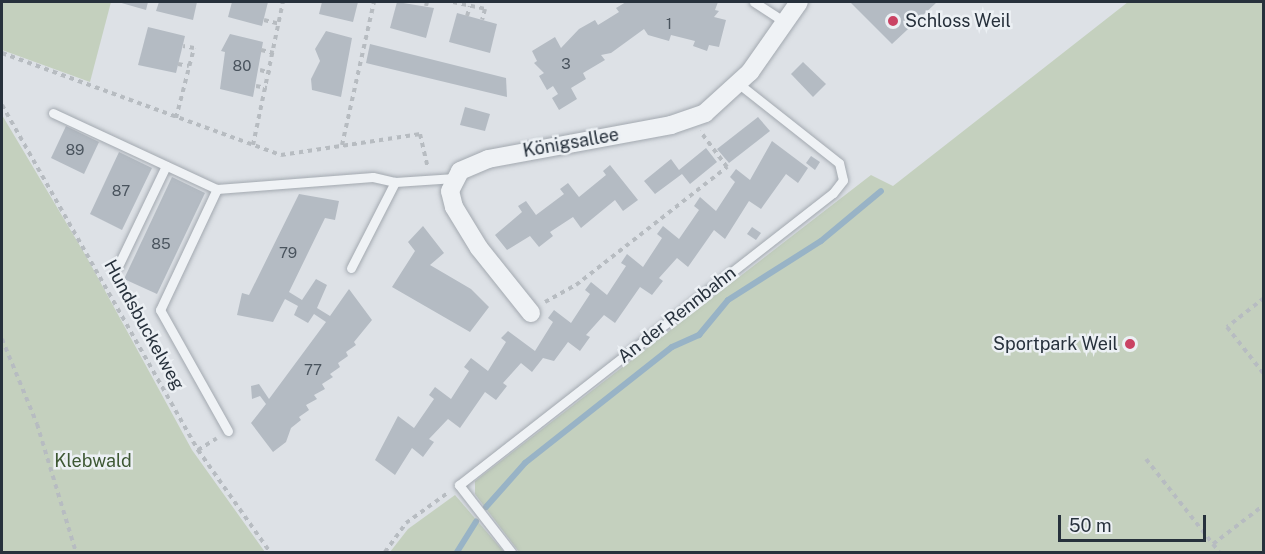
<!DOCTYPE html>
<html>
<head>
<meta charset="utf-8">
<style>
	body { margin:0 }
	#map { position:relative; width:1265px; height:554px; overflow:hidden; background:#dde1e6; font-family:"Public Sans",sans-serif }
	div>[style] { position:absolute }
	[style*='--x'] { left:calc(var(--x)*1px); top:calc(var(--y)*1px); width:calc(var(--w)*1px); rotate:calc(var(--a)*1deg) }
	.green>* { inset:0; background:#c4d0be }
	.stream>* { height:6px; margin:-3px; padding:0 3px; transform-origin:3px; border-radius:3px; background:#98b3c6 }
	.building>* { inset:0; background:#b4bbc3 }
	.path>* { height:4px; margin-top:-2px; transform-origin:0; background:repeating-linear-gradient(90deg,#b7bcc1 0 4.5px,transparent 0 9px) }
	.roads { filter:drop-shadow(0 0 2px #a3a9b0) drop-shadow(0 0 2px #a3a9b0) }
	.service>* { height:9px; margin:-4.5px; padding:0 4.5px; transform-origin:4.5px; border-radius:4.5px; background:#eff2f5 }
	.minor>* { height:18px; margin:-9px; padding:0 9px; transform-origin:9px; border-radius:9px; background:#eff2f5 }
	.dots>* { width:16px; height:16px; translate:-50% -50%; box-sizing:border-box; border:3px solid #ecf0f4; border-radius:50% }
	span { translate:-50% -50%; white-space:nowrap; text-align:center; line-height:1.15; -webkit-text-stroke:5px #ecf0f4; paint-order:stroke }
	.number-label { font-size:15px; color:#4a545e }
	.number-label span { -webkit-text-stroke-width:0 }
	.poi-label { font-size:18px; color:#27313c }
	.left { translate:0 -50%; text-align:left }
	.right { translate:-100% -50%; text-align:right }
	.street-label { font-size:18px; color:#27313c }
	.park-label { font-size:18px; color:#3e5834 }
	.frame { position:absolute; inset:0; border:3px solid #27313c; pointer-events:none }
	.scale { position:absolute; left:1058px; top:515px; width:148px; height:27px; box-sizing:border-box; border:3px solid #27313c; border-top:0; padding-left:8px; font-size:18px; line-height:21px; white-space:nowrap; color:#27313c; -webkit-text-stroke:4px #ecf0f4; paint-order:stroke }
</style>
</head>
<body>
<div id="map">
	<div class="green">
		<div style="clip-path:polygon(2px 2px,111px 2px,90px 82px,2px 50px)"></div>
		<div style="clip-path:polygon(1128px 2px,1263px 2px,1263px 552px,519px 552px,475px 494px,475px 481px,871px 175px,893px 186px)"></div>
		<div style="clip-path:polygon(2px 115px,86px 256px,192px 450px,265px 552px,2px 552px)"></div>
		<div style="clip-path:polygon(455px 495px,504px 552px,390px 552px,408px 529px)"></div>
	</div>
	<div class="stream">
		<div style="--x:486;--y:507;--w:59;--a:-48.4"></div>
		<div style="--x:525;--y:463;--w:187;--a:-38.3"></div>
		<div style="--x:672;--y:347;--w:30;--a:-24"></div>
		<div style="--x:699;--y:335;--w:45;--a:-50.4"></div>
		<div style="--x:728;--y:300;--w:110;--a:-32.4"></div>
		<div style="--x:821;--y:241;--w:78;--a:-39.8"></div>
		<div style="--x:457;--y:552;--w:36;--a:-58"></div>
	</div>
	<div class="building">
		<div style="clip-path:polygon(118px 2px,148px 2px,146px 10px)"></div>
		<div style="clip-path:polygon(159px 2px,197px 2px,193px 20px,156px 11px)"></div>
		<div style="clip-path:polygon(232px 2px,268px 2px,262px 26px,228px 17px)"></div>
		<div style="clip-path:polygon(322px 2px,358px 2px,353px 22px,319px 14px)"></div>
		<div style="clip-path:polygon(397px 2px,434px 8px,426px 38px,390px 28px)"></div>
		<div style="clip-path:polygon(626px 2px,718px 2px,715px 10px,719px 11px,714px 17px,726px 20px,719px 47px,709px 45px,707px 51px,693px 46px,695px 41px,671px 35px,669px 41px,648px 35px,644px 29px,611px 53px,601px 55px,605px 60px,583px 73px,586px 79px,571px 88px,577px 99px,559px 110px,552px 98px,558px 94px,553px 86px,547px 90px,539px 76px,544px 73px,534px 63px,537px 61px,532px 51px,555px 37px,561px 48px,579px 29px,595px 20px,598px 25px,619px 12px,616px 8px)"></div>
		<div style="clip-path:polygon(850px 2px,937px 2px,892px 44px)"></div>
		<div style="clip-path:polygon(457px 13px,497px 24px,490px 53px,449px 42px)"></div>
		<div style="clip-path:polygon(148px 27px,185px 36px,176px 73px,138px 65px)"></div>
		<div style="clip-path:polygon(326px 31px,352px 38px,341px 97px,312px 90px,311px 79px,320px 61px,315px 49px)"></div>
		<div style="clip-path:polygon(230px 34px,263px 42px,253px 97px,220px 89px,225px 52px,221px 51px)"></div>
		<div style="clip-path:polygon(370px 44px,506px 78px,507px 97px,366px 63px)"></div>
		<div style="clip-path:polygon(803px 62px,826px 84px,813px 97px,791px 74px)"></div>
		<div style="clip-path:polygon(465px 107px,490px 114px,485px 131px,460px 125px)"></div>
		<div style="clip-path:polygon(758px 117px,770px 131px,729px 163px,717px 149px)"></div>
		<div style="clip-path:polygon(66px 126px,99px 142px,84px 174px,51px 158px)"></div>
		<div style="clip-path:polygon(772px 141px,808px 168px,798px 183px,786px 174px,761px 209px,749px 201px,725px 239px,714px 230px,688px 267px,677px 258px,659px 278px,663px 281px,652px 295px,640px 287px,615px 323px,604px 315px,586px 335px,590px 337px,580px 351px,568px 342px,554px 361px,543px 358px,532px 372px,521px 363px,503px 383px,507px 386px,496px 400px,485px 392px,460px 428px,448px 419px,429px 439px,434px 442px,423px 457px,412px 448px,395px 475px,375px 460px,398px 416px,414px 428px,434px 399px,429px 395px,435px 387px,451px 399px,469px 371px,464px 367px,471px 358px,488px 371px,506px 342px,501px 338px,508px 331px,535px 351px,553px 322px,548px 318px,554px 310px,571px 323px,590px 294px,585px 290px,591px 282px,607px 295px,626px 266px,621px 263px,627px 254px,643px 267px,662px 238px,657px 234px,663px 226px,679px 239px,699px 210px,694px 206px,700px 197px,716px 211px,735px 182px,730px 177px,736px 169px,750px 180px)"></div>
		<div style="clip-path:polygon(706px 148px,717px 162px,690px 184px,682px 174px,655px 194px,644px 181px,671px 159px,679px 170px)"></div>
		<div style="clip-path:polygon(119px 152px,152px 168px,122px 230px,90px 214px)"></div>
		<div style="clip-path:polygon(811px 156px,820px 162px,815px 170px,806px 163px)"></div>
		<div style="clip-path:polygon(610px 165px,638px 200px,623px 211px,615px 200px,581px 228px,573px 217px,550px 232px,553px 236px,539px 247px,530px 236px,507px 250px,495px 235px,522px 212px,518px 206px,526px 201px,536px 215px,564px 194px,560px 189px,568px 183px,579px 197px,606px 175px,603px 171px)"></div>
		<div style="clip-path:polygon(172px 177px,205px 193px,157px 294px,124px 279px)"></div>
		<div style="clip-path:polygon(299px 194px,339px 201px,335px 220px,325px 218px,289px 292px,302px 300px,316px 279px,327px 285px,317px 308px,330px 316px,349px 289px,372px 320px,354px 342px,356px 345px,346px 352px,348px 356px,338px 363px,340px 367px,330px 374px,333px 377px,322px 384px,325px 389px,314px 395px,317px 399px,306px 405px,309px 410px,299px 417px,301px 420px,291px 428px,286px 442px,273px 452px,251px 423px,266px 404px,260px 396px,252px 399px,251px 386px,259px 384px,269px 399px,326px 322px,314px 314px,308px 323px,294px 315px,298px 306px,285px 299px,273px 322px,237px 315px,242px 293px,249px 295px)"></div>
		<div style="clip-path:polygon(423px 226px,444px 253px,430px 265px,471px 289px,489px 307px,470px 332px,392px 287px,415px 251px,408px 242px)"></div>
		<div style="clip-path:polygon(752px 227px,761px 233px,756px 240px,747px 234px)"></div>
	</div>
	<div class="path">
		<div style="--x:453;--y:2;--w:33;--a:12"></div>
		<div style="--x:485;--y:9;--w:11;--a:105"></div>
		<div style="--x:426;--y:6;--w:4;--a:-76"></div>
		<div style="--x:467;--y:16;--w:10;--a:-73"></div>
		<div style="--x:264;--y:20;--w:16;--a:14"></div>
		<div style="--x:261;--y:50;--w:13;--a:13"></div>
		<div style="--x:2;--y:53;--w:297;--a:20.1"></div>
		<div style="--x:281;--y:155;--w:141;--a:-8.6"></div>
		<div style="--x:420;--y:134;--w:35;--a:77"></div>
		<div style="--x:178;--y:64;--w:11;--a:10"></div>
		<div style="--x:260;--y:70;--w:11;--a:15"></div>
		<div style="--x:256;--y:86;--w:11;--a:10"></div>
		<div style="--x:2;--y:105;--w:397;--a:60.4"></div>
		<div style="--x:198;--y:450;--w:125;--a:54.8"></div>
		<div style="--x:176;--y:118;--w:72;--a:-75.6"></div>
		<div style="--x:194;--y:48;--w:11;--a:-170"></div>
		<div style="--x:253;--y:145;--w:146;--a:-78.2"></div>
		<div style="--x:342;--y:145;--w:147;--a:-77.4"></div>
		<div style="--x:1264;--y:298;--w:47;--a:141.9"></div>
		<div style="--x:1227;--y:327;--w:60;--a:51.8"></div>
		<div style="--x:545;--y:302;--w:35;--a:-29"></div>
		<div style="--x:576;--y:285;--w:192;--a:-38"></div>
		<div style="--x:727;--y:167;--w:45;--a:-126.9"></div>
		<div style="--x:2;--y:339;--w:92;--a:67.6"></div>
		<div style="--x:37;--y:424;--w:134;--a:73.1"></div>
		<div style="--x:198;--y:450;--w:22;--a:-32"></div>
		<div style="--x:1146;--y:459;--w:108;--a:51.8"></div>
		<div style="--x:1213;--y:544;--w:64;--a:-37.4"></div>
		<div style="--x:1213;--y:544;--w:10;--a:53"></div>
		<div style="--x:385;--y:552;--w:36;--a:-54"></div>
		<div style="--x:406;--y:523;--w:53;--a:-35.8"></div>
	</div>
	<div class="roads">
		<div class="service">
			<div style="--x:754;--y:2;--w:37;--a:33"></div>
			<div style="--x:53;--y:113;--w:181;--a:24.9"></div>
			<div style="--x:118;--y:266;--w:111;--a:-64.4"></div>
			<div style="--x:351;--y:268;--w:97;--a:-62.9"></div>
			<div style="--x:395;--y:182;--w:60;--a:-3.8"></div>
			<div style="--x:228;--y:431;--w:139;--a:-119.3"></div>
			<div style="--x:160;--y:310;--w:134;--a:-64.8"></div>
			<div style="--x:217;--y:189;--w:156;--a:-4.4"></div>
			<div style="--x:373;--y:177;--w:23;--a:13"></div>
			<div style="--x:511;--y:552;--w:85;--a:-127.8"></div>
			<div style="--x:459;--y:485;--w:474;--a:-38"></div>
			<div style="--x:833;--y:193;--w:16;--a:-52"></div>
			<div style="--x:843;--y:180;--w:17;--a:-103"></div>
			<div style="--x:839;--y:163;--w:127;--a:-141.7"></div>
		</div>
		<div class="minor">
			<div style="--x:531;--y:313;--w:83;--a:-128.7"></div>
			<div style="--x:479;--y:248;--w:48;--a:-121.4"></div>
			<div style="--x:454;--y:207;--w:16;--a:-104"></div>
			<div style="--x:450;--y:191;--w:22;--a:-63"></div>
			<div style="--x:460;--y:171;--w:30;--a:-23"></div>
			<div style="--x:488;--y:159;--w:186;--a:-10.5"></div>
			<div style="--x:671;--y:125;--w:36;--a:-19"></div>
			<div style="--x:705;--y:113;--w:61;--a:-42.3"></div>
			<div style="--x:750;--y:72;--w:85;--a:-55"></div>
		</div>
	</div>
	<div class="dots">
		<div style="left:893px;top:21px;background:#ca4364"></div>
		<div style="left:1130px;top:344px;background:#ca4364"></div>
	</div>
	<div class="number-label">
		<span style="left:669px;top:24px">1</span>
		<span style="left:566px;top:64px">3</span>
		<span style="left:242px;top:66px">80</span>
		<span style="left:75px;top:150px">89</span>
		<span style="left:121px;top:191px">87</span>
		<span style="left:161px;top:244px">85</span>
		<span style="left:288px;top:253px">79</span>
		<span style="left:313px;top:370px">77</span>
	</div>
	<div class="poi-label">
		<span class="left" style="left:905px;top:21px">Schloss Weil</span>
		<span class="right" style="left:1118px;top:344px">Sportpark Weil</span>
	</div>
	<div class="street-label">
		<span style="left:571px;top:143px;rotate:-10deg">Königsallee</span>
		<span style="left:677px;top:315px;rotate:-38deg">An der Rennbahn</span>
		<span style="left:144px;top:325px;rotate:61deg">Hundsbuckelweg</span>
	</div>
	<div class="park-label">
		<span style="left:93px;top:461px">Klebwald</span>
	</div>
	<div class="frame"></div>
	<div class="scale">50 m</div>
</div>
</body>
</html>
